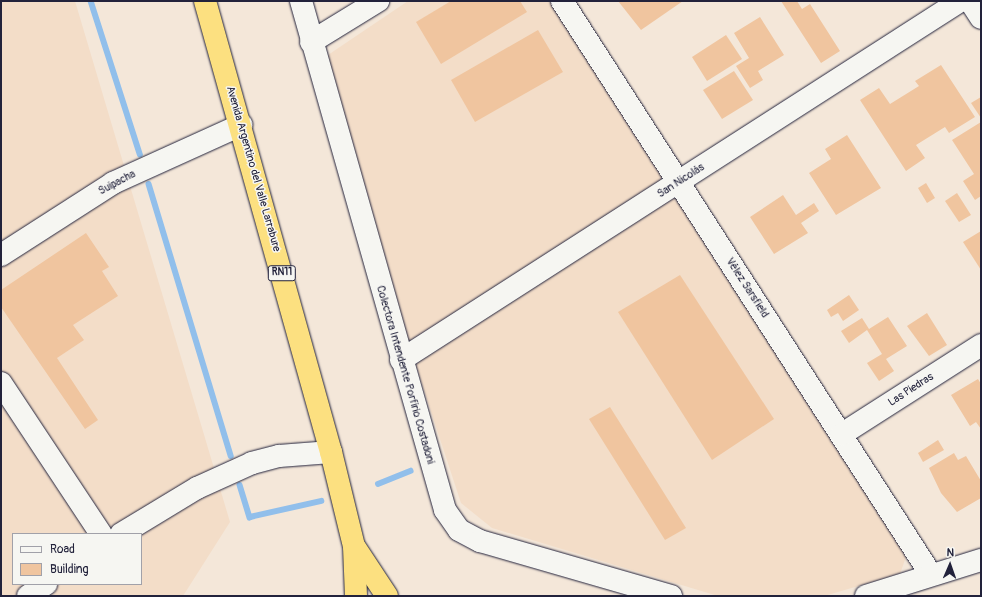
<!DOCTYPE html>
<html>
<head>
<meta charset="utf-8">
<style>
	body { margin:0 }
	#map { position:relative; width:982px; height:597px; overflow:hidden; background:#f4e7d9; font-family:Pangolin,sans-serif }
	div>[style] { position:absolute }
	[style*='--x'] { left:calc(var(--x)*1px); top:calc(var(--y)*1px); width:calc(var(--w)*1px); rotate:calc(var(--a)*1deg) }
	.built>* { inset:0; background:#f3ddc8 }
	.stream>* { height:5.5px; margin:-2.75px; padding:0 2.75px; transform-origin:2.75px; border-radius:2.75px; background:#91bfeb }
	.building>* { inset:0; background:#f0c59f }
	.roads { filter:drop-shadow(0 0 1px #22223b) drop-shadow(0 0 1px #22223b) }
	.street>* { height:22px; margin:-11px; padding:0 11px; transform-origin:11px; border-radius:11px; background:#f6f6f2 }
	.highway>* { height:22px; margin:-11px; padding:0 11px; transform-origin:11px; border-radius:11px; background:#fce080 }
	span { translate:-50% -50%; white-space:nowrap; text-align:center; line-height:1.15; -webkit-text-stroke:3px #f6f6f2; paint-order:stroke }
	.shield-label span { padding:1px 3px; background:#f6f6f2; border:1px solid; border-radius:3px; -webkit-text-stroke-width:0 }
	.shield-label { font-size:10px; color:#22223b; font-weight:700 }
	.street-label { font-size:11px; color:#22223b }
	.frame { position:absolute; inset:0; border:2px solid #22223b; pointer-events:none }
	.legend { position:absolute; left:12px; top:533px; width:130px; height:52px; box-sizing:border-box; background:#f6f6f2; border:1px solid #a1a1a9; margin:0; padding:5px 7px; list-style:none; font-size:12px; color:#22223b }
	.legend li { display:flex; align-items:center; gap:8px; height:20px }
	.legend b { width:20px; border:1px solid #a1a1a9 }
	.north { position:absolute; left:930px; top:545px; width:40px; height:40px; -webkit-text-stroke:3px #f6f6f2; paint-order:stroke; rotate:2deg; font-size:11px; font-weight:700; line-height:16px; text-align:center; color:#22223b }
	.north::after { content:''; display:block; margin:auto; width:14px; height:18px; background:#22223b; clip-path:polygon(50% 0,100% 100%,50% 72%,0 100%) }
</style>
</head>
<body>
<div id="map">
	<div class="built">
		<div style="clip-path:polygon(evenodd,1px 1px,75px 1px,230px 522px,183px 596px,1px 596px,1px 1px,13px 534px,141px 534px,141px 584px,13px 584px,13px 534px)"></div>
		<div style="clip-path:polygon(408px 1px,552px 1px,908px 551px,900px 574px,824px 596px,718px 596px,492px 528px,461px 503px,381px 259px,325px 57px)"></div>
	</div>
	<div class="stream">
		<div style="--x:91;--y:1;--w:161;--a:72.2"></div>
		<div style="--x:149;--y:184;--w:284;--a:73.2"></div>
		<div style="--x:378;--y:484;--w:35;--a:-22"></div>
		<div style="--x:240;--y:485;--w:34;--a:73"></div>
		<div style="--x:250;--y:517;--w:73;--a:-12.7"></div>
	</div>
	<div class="building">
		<div style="clip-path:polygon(451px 1px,520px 1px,527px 12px,441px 64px,416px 22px)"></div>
		<div style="clip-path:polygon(618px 1px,683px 1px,641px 30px)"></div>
		<div style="clip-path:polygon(781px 1px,797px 1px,802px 9px,810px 4px,840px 51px,821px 63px)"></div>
		<div style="clip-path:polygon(760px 17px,784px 55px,758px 71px,763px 80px,750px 88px,736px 66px,749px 58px,734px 33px)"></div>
		<div style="clip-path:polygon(538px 30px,563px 72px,475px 122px,451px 80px)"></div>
		<div style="clip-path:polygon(726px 35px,742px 59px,707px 81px,692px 57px)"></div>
		<div style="clip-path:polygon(941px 65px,975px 117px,949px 133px,945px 127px,916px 145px,925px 158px,906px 171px,860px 100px,879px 88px,890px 104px,919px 86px,915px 81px)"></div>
		<div style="clip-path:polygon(734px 71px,753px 100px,722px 119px,703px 90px)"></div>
		<div style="clip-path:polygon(981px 97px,981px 118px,971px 103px)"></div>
		<div style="clip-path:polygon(981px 122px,981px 196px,975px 200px,963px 181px,974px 174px,952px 140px)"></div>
		<div style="clip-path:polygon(847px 135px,881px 188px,836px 215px,809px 173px,831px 159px,825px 149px)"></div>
		<div style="clip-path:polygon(926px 183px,935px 198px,927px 203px,918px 188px)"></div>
		<div style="clip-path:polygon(957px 193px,971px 215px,959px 222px,945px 201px)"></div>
		<div style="clip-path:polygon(783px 195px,796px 215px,814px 203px,819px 211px,801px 223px,808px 233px,774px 254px,750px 217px)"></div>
		<div style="clip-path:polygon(981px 231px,981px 270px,963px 242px)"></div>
		<div style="clip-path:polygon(86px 233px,109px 267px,102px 271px,118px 296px,73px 325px,84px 340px,57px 358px,98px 420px,85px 429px,1px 307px,1px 290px)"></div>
		<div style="clip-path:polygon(680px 275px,774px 419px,712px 460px,618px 312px)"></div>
		<div style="clip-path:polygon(849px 295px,859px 310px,843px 321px,838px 313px,831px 317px,827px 310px)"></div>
		<div style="clip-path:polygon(927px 313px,947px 345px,929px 356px,907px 326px)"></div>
		<div style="clip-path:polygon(888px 317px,907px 346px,886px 359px,894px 371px,879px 381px,867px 363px,882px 354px,867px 330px,849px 343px,841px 331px,862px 318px,869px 329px)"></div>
		<div style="clip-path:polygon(978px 379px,981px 384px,981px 429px,976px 422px,970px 426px,951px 395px)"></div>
		<div style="clip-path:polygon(610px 407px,686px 528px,665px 540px,589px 419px)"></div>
		<div style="clip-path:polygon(938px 440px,944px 450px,923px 462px,918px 453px)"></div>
		<div style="clip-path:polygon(954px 453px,958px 460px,966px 456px,981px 481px,981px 498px,957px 512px,941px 493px,929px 468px)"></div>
	</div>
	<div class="roads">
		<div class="street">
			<div style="--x:301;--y:1;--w:529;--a:74.2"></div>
			<div style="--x:445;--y:510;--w:24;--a:55"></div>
			<div style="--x:459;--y:530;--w:24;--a:28"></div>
			<div style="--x:480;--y:541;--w:199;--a:16.1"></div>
			<div style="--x:562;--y:1;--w:682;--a:57.26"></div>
			<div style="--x:970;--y:1;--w:20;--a:57"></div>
			<div style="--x:311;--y:42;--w:79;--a:-31.5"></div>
			<div style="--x:1;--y:255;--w:133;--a:-32.7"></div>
			<div style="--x:113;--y:183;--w:141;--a:-24.4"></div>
			<div style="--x:401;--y:360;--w:664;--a:-32.71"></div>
			<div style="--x:1;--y:383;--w:181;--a:56.5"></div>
			<div style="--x:842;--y:434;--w:165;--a:-32.6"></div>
			<div style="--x:121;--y:534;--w:89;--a:-31.2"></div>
			<div style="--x:197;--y:488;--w:60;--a:-24.4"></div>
			<div style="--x:252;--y:463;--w:28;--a:-15"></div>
			<div style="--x:279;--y:456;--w:52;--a:-4.4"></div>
			<div style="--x:28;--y:596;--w:22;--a:-34"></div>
			<div style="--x:866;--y:596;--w:121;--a:-17.4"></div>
		</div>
		<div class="highway">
			<div style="--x:205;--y:1;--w:468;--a:74.4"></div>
			<div style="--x:331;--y:452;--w:97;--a:76.3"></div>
			<div style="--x:354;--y:546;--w:50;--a:87.7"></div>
			<div style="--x:356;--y:549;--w:56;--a:56.6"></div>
		</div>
	</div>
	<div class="shield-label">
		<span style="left:282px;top:273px">RN11</span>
	</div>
	<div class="street-label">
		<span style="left:253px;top:169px;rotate:74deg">Avenida Argentino del Valle Larrabure</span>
		<span style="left:681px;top:181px;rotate:-33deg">San Nicolás</span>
		<span style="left:117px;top:183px;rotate:-28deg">Suipacha</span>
		<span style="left:747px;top:288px;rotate:57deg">Vélez Sarsfield</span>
		<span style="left:405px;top:375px;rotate:74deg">Colectora Intendente Porfirio Costadoni</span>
		<span style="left:911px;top:390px;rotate:-33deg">Las Piedras</span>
	</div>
	<div class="frame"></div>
	<ul class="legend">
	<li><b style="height:5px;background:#f6f6f2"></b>Road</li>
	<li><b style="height:11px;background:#f0c59f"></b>Building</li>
	</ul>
	<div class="north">N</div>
</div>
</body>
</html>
